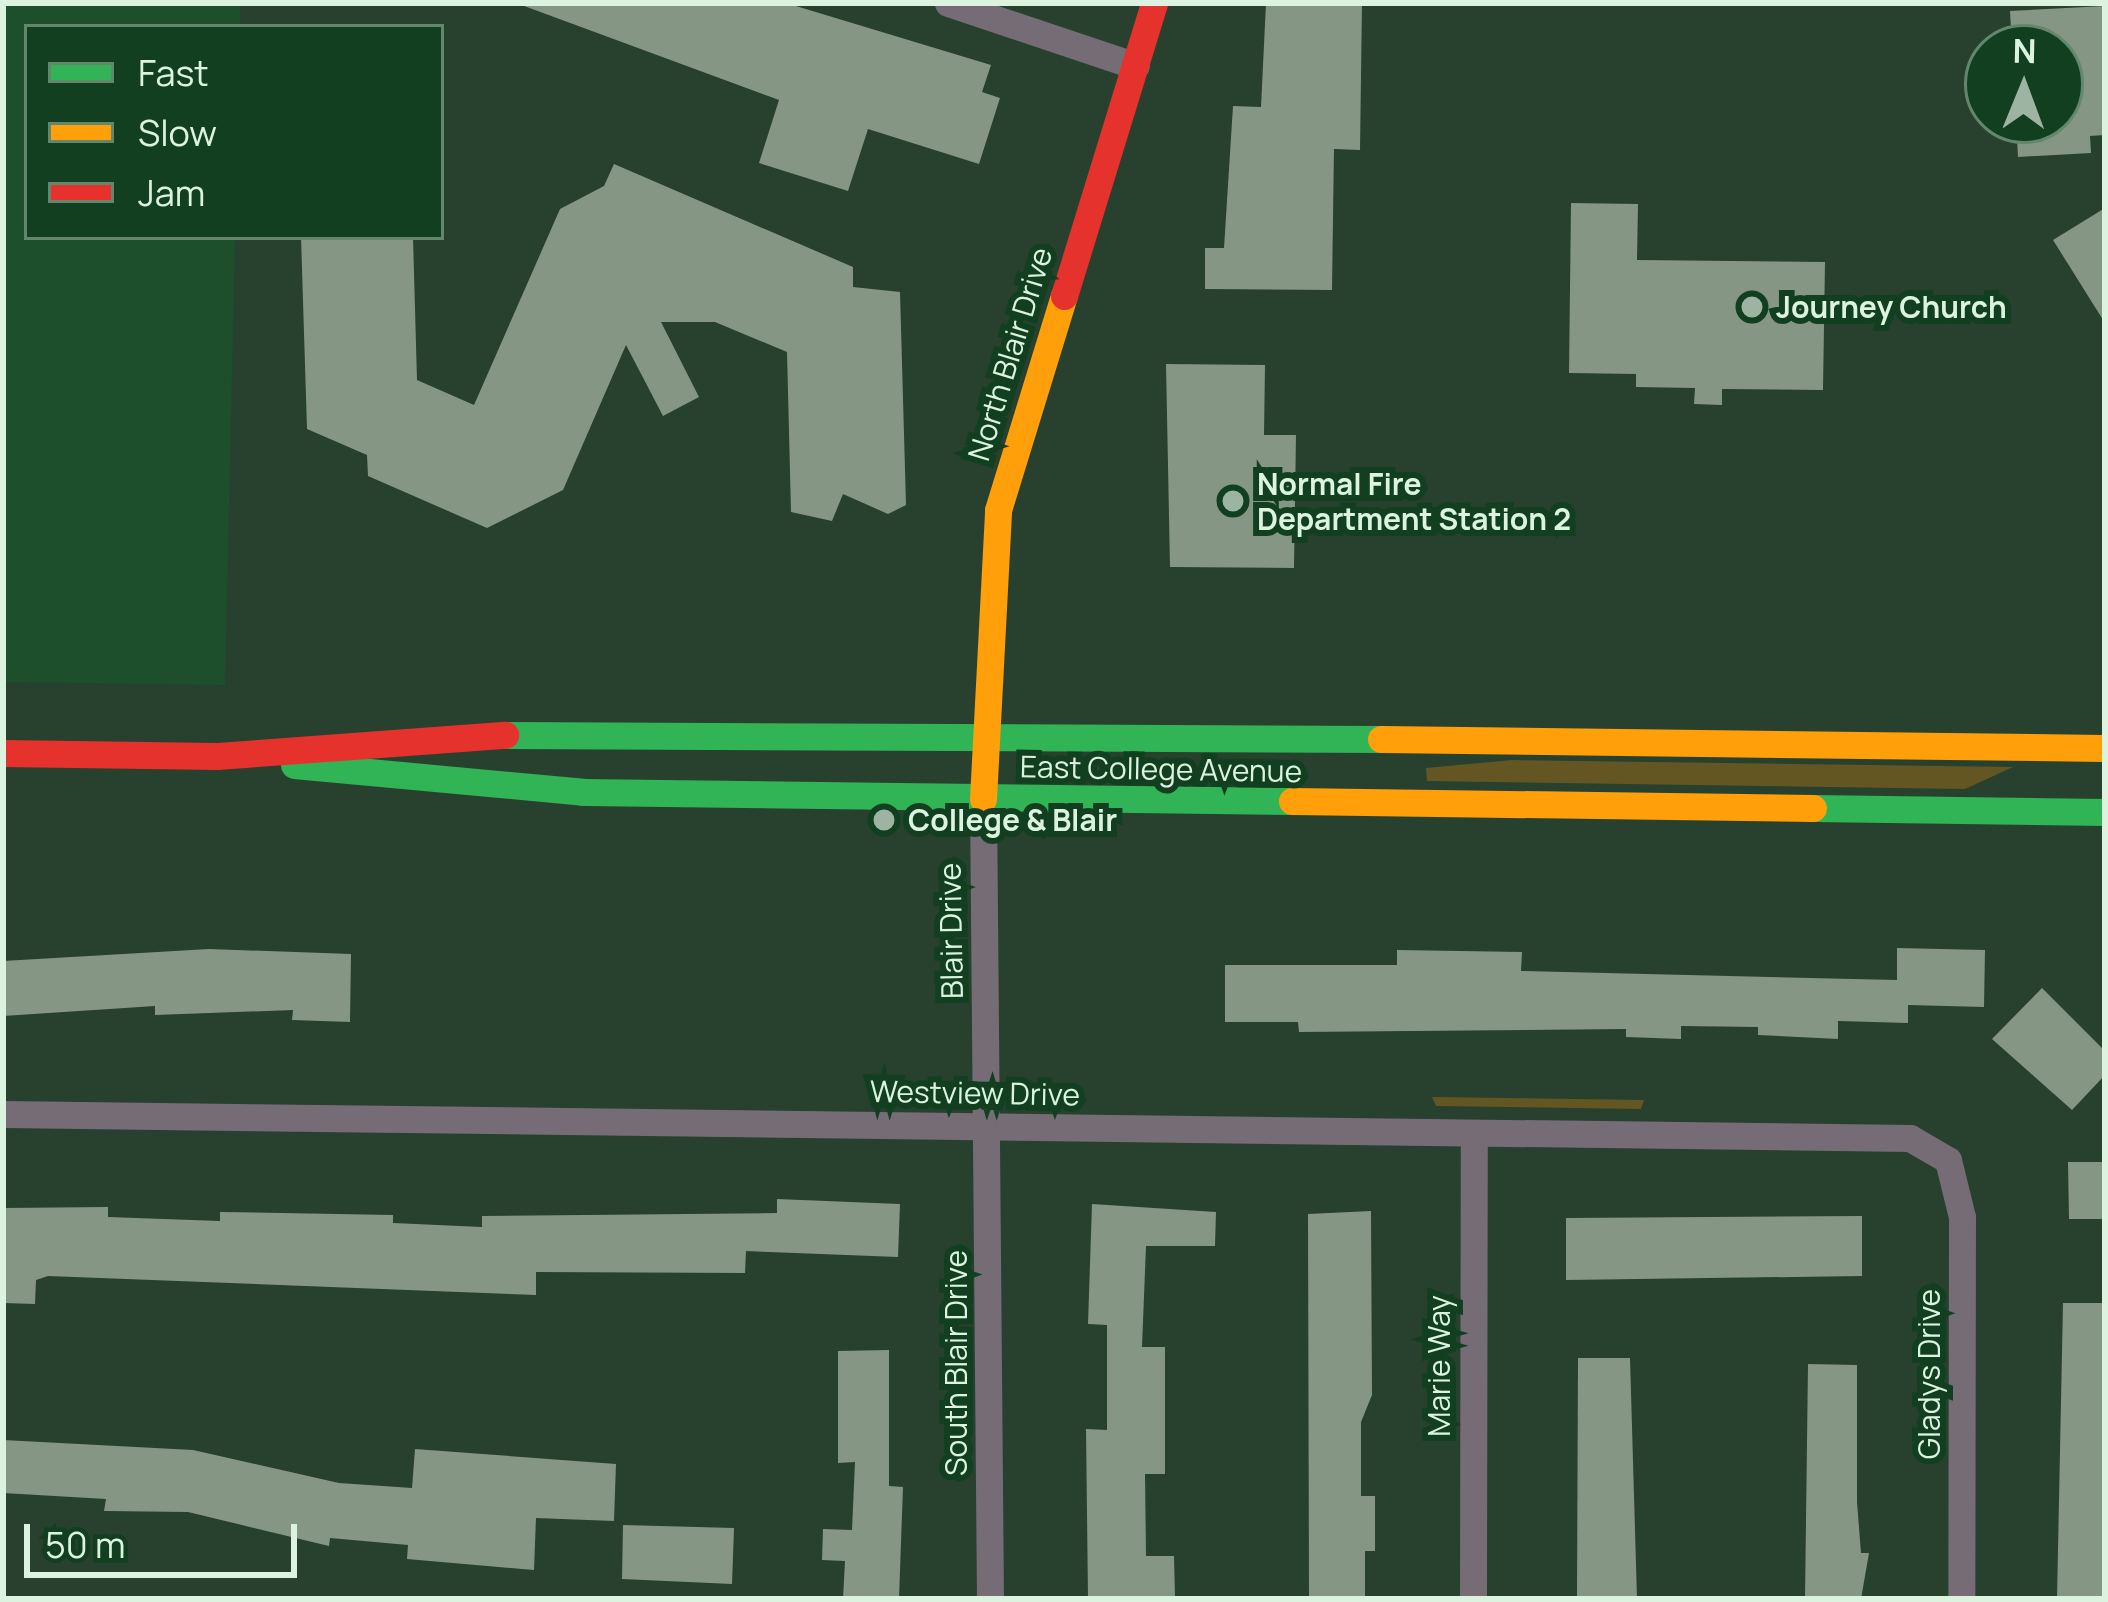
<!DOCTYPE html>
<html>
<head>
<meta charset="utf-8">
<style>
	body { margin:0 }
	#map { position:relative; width:2108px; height:1602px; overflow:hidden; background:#28402e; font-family:Manrope,sans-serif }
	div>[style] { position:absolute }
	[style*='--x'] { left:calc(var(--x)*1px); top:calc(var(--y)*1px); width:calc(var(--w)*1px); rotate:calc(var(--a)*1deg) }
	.built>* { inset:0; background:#1e4f2c }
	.green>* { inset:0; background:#635623 }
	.building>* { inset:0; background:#869684 }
	.street>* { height:27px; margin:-13.5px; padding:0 13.5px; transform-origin:13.5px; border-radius:13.5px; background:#766c75 }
	.fast>* { height:27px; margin:-13.5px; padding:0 13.5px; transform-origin:13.5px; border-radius:13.5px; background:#30b455 }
	.slow>* { height:27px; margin:-13.5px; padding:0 13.5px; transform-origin:13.5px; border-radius:13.5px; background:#ff9f0a }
	.jam>* { height:27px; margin:-13.5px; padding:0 13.5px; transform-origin:13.5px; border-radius:13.5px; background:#e5322d }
	.dots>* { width:33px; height:33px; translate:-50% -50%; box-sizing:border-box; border:6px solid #113f20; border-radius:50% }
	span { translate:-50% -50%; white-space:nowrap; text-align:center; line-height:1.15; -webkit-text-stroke:12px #113f20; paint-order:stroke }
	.poi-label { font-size:30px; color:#dbf3df; font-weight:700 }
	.left { translate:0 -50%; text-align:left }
	.street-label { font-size:30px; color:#dbf3df }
	.frame { position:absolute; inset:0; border:6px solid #dbf3df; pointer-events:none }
	.legend { position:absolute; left:24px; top:24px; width:420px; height:216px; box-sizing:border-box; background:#113f20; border:3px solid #62876c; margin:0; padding:15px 21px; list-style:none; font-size:36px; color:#dbf3df }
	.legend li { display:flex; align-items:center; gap:24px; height:60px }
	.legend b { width:60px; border:3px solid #62876c }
	.north { position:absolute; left:1964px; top:24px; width:120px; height:120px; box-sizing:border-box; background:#113f20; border:3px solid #62876c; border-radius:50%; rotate:1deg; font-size:33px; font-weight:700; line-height:48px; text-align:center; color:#dbf3df }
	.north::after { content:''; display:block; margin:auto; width:42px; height:54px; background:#9cb4a1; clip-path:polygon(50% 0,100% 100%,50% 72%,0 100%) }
	.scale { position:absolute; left:24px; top:1524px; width:273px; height:54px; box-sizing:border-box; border:6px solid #dbf3df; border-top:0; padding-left:15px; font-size:36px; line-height:42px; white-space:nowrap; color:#dbf3df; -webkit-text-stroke:9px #113f20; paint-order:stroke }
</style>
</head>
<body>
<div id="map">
	<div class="built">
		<div style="clip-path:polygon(3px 3px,240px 3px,240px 27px,27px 27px,27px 237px,235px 237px,225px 685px,3px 682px)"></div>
	</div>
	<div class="green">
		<div style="clip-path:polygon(1512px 760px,2013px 767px,1965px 789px,1427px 781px,1426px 768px)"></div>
		<div style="clip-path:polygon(1432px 1097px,1644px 1100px,1641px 1109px,1436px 1106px)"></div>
	</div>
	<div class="building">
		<div style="clip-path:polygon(516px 3px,786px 3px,991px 65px,982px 92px,1000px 98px,979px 164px,868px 129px,848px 191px,759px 163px,779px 100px)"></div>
		<div style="clip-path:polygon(1266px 3px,1362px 3px,1360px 150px,1334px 149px,1332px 290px,1205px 289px,1205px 248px,1224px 248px,1233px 106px,1261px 107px)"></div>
		<div style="clip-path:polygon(2105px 6px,2105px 135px,2090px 136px,2091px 153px,2018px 157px,2016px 120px,2060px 120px,2060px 48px,2012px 48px,2010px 11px)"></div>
		<div style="clip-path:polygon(614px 164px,853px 267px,853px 287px,900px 292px,906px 505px,888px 514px,843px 494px,832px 521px,791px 512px,787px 352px,715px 322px,661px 322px,699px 397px,663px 416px,626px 345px,563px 490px,487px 528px,368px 476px,367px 455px,307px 429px,301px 237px,413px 237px,417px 380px,474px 405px,560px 209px,604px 186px)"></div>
		<div style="clip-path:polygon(1571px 203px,1638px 204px,1637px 260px,1825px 262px,1823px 390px,1722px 389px,1722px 405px,1694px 404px,1695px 388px,1636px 387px,1636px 374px,1569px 373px)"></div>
		<div style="clip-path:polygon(2105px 208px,2105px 323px,2053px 240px)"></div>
		<div style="clip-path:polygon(1166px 364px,1265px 365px,1264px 435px,1296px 435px,1294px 568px,1170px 567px)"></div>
		<div style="clip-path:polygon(1897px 948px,1985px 950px,1984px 1007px,1908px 1005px,1908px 1023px,1838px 1021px,1838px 1039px,1758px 1035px,1758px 1027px,1681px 1026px,1681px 1039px,1626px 1037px,1626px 1029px,1299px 1032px,1298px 1022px,1225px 1022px,1225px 965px,1397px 965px,1397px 950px,1522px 952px,1521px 971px,1897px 980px)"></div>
		<div style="clip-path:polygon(209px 949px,351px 954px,350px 1022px,292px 1020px,293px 1010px,155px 1015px,155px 1006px,3px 1016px,3px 961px)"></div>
		<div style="clip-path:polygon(2042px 988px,2105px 1051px,2105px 1075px,2072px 1110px,1992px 1039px)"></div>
		<div style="clip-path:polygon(2068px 1162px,2105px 1162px,2105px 1219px,2069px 1219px)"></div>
		<div style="clip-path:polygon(777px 1199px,900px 1204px,898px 1257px,746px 1251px,745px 1273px,536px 1272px,536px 1295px,48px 1276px,36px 1280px,35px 1304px,4px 1303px,3px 1208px,108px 1207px,108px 1217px,220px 1221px,220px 1212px,393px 1215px,393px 1223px,482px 1227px,482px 1216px,777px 1213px)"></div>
		<div style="clip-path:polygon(1092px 1204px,1216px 1212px,1215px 1246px,1146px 1246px,1142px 1347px,1165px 1347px,1165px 1474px,1145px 1474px,1146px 1556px,1174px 1556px,1175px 1598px,1088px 1599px,1086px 1429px,1107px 1430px,1107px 1325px,1088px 1324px)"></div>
		<div style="clip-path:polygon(1371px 1211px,1372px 1395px,1361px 1422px,1361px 1496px,1375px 1496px,1375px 1551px,1365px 1551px,1365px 1599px,1309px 1599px,1308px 1214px)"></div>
		<div style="clip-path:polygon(1862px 1216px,1862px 1276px,1566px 1280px,1566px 1218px)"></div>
		<div style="clip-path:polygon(2063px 1303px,2105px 1303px,2105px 1599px,2057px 1599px)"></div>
		<div style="clip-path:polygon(889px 1350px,889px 1486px,903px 1487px,899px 1599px,843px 1599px,845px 1561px,822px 1560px,823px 1529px,852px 1530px,855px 1462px,838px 1463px,838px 1351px)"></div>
		<div style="clip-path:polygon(1578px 1358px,1630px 1358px,1637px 1599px,1577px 1599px)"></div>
		<div style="clip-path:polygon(1808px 1364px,1857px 1365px,1857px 1502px,1861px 1553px,1869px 1553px,1861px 1599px,1805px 1599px)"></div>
		<div style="clip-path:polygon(3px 1440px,193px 1450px,339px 1483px,412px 1488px,415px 1449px,616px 1464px,614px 1521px,536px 1518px,534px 1570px,407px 1559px,408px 1545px,330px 1538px,329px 1546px,188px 1512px,104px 1511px,106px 1499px,3px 1493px)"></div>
		<div style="clip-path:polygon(623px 1525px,734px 1528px,732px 1584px,622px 1579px)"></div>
	</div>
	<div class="street">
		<div style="--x:948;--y:3;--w:198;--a:18.5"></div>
		<div style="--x:983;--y:799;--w:800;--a:89.5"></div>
		<div style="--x:3;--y:1114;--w:1907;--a:0.72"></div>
		<div style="--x:1910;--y:1138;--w:44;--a:30.1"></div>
		<div style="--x:1948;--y:1160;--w:59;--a:76.2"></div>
		<div style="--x:1962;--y:1217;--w:382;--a:90.1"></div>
		<div style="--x:1473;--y:1599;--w:466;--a:-89.9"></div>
	</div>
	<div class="fast">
		<div style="--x:505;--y:735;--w:876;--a:0.26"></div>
		<div style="--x:294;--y:765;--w:290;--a:5.3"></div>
		<div style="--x:583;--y:792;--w:709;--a:0.73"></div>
		<div style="--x:1813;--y:808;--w:292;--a:0.8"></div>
	</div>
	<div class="slow">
		<div style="--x:1381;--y:739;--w:724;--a:0.71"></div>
		<div style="--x:983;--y:799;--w:289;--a:-87"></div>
		<div style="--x:998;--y:510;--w:224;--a:-72.9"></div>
		<div style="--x:1292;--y:801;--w:521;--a:0.77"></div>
	</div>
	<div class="jam">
		<div style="--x:1064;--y:296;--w:307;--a:-72.9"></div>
		<div style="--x:3;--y:753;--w:214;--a:0.8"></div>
		<div style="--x:217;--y:756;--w:289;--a:-4.2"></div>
	</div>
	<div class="dots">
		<div style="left:1752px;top:307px;background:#9cb4a1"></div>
		<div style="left:1233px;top:501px;background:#9cb4a1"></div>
		<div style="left:884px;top:820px;background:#9cb4a1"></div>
	</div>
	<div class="poi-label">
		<span class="left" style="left:1776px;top:307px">Journey Church</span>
		<span class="left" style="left:1257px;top:501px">Normal Fire<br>Department Station 2</span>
		<span class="left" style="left:908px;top:820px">College &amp; Blair</span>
	</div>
	<div class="street-label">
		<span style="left:1010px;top:354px;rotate:-73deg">North Blair Drive</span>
		<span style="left:1161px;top:769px;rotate:1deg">East College Avenue</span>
		<span style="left:951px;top:931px;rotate:-91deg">Blair Drive</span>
		<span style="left:975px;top:1093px;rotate:1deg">Westview Drive</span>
		<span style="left:956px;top:1363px;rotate:-90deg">South Blair Drive</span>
		<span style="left:1439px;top:1366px;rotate:-90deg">Marie Way</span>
		<span style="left:1929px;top:1374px;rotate:-90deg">Gladys Drive</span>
	</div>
	<div class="frame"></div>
	<ul class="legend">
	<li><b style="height:15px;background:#30b455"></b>Fast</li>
	<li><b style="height:15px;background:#ff9f0a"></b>Slow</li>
	<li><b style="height:15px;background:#e5322d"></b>Jam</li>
	</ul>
	<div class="north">N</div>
	<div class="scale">50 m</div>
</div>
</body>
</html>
